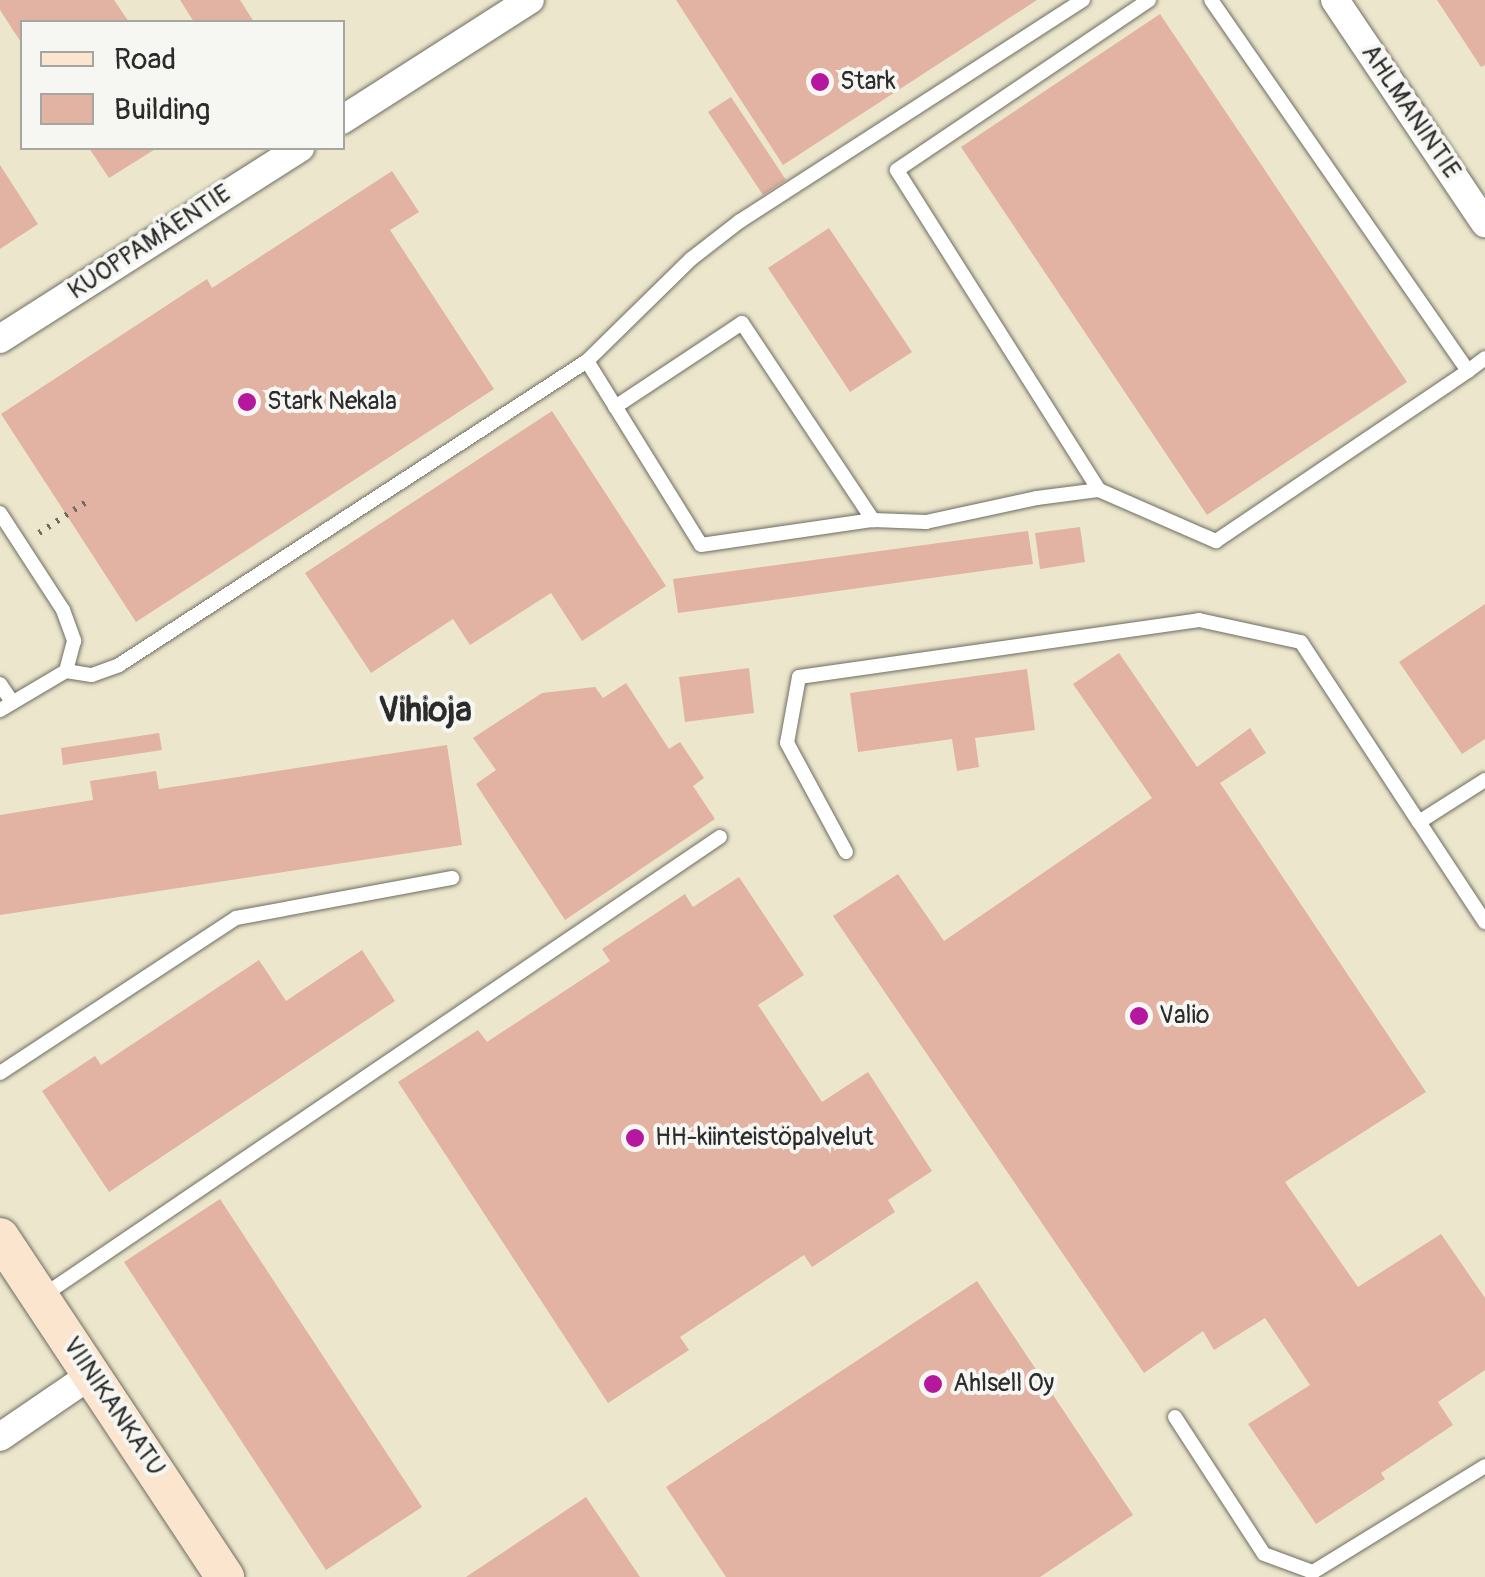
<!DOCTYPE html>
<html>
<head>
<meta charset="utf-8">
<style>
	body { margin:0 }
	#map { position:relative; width:1485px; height:1577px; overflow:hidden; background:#ece7cc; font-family:Pangolin,sans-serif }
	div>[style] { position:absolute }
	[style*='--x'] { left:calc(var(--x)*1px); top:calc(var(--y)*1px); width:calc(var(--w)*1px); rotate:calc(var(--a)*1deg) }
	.building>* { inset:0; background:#e2b2a2 }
	.path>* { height:6px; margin-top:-3px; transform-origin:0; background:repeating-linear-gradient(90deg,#6f6d63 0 2.5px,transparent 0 10.5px) }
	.roads { filter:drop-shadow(0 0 2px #6f6d63) drop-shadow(0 0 2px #6f6d63) }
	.service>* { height:14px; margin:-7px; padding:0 7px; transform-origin:7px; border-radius:7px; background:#fff }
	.minor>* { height:28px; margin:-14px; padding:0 14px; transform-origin:14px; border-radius:14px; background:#fff }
	.secondary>* { height:38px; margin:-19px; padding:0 19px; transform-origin:19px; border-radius:19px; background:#fbe5cf }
	.dots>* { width:28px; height:28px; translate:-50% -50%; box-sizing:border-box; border:5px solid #f6f6f2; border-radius:50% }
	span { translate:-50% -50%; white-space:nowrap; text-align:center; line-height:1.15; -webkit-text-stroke:8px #f6f6f2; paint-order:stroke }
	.poi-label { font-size:25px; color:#2b2b2b }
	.left { translate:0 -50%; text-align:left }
	.street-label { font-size:25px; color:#2b2b2b }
	.district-label { font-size:35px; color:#2b2b2b; font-weight:700 }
	.legend { position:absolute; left:20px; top:20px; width:325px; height:130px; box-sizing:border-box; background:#f6f6f2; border:2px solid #a5a5a2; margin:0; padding:12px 18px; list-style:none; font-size:30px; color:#2b2b2b }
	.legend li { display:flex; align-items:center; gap:20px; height:50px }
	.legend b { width:50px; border:2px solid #a5a5a2 }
</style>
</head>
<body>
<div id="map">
	<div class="building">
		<div style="clip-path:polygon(0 0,114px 0,129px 22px,22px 22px,22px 44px,0 10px)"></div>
		<div style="clip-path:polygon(180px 0,240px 0,254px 22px,194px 22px)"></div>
		<div style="clip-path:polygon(676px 0,1037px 0,783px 165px)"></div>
		<div style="clip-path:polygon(1437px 0,1485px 0,1485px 65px,1481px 67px)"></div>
		<div style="clip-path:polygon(1160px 14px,1407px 382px,1207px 515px,961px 147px)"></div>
		<div style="clip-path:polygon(731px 97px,786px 180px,763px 195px,708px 112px)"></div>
		<div style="clip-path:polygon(89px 148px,157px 148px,109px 178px)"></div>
		<div style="clip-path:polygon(0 165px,38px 224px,0 249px)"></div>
		<div style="clip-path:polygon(392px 171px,419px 212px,390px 230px,494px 389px,136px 622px,1px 414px,207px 279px,212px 288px)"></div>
		<div style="clip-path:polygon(829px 228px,912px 352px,850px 392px,768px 268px)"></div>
		<div style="clip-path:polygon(552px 411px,666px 586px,582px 641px,551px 593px,470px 645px,453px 619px,371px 673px,305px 573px)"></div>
		<div style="clip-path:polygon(1080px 527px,1085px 562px,1040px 569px,1035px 533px)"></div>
		<div style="clip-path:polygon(1028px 531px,1033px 564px,678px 613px,673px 579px)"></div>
		<div style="clip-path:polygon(1485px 604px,1485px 739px,1462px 754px,1399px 662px)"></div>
		<div style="clip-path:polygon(1119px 653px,1197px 767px,1250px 728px,1266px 753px,1220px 783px,1426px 1092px,1285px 1182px,1358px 1287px,1441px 1234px,1485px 1298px,1485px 1370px,1438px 1402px,1453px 1425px,1381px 1473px,1385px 1479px,1316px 1524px,1248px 1424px,1310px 1385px,1265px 1318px,1214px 1350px,1203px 1331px,1144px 1373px,833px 916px,898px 874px,944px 941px,1152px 798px,1073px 684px)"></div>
		<div style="clip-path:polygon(749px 668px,754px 713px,685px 722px,679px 677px)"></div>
		<div style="clip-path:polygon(1027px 669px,1035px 730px,975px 738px,979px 767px,957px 771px,952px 739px,858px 752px,850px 693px)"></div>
		<div style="clip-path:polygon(626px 683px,669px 749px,680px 742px,704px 778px,693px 786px,715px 819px,565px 920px,476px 784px,496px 770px,473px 738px,542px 693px,595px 687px,603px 698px)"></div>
		<div style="clip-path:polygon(159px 733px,162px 750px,63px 765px,61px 748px)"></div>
		<div style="clip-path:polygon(447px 745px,462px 845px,0 915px,0 815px,93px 800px,90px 781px,156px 771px,159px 789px)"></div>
		<div style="clip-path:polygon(739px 877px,804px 975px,758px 1005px,822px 1102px,868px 1072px,932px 1171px,888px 1200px,895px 1212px,812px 1267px,804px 1255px,680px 1337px,689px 1350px,608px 1403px,398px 1082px,478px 1030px,487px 1042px,610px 961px,602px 949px,685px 894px,693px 907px)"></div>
		<div style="clip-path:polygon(362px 950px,395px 1001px,109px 1192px,42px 1091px,95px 1056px,101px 1065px,259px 960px,286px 1001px)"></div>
		<div style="clip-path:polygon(220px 1199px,422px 1507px,326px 1570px,124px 1262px)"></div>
		<div style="clip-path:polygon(977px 1281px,1133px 1515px,1040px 1577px,726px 1577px,666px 1487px)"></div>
		<div style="clip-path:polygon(586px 1497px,640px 1577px,466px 1577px)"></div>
	</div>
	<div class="path">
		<div style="--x:39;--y:533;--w:60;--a:-33.4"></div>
	</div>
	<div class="roads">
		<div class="service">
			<div style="--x:1083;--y:0;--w:408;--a:147.2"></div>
			<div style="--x:740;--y:221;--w:62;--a:142.2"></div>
			<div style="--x:691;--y:259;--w:146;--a:135.6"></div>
			<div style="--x:587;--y:361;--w:216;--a:58.2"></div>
			<div style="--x:701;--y:545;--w:174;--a:-8.3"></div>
			<div style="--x:873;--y:520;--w:53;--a:2.2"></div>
			<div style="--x:926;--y:522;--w:114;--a:-12.2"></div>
			<div style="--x:1037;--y:498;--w:63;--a:-7.4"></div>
			<div style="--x:1099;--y:490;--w:128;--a:23.6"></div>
			<div style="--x:1216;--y:541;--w:304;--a:-34"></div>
			<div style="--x:1468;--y:371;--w:451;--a:-124.7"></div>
			<div style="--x:1468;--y:371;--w:21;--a:-37"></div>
			<div style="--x:615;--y:407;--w:152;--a:-33.5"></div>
			<div style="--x:742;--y:323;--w:237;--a:56.4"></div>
			<div style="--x:1099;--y:490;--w:378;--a:-122.3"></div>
			<div style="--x:897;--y:170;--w:304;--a:-34"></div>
			<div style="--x:0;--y:513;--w:116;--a:57"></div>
			<div style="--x:63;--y:610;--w:33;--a:70"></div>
			<div style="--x:74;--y:641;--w:31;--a:105"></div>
			<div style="--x:66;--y:671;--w:77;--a:149.4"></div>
			<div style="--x:66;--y:671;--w:26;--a:9"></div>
			<div style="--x:92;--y:675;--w:29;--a:-20"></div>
			<div style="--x:119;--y:665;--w:558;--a:-33.01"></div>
			<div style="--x:0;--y:684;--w:22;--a:56"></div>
			<div style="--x:1419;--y:822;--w:120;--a:56.6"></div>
			<div style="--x:846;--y:852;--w:124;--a:-118.4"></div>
			<div style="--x:787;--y:743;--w:67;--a:-79.7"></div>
			<div style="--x:799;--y:677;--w:404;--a:-8.1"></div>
			<div style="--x:1199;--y:620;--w:104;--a:12.2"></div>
			<div style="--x:1301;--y:642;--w:215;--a:56.8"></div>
			<div style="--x:1419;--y:822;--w:78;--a:-32.5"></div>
			<div style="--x:0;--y:1073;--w:282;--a:-33.3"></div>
			<div style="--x:236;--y:918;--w:220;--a:-10.5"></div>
			<div style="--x:41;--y:1297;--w:820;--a:-34.12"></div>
			<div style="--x:1175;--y:1417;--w:163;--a:57"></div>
			<div style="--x:1264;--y:1554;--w:52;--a:20.2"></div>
			<div style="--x:1313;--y:1572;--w:202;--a:-31.6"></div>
		</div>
		<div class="minor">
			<div style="--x:1335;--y:0;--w:269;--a:56.1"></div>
			<div style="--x:342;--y:120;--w:223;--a:-32.6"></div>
			<div style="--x:0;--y:339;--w:356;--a:-32.5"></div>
			<div style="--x:0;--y:1437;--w:110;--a:-34.3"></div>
		</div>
		<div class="secondary">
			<div style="--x:0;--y:1237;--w:408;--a:56.5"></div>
		</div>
	</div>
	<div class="dots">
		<div style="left:820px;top:82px;background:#b5179e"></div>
		<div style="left:247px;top:402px;background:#b5179e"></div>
		<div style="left:1139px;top:1016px;background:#b5179e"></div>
		<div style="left:635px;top:1138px;background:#b5179e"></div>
		<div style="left:933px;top:1384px;background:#b5179e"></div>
	</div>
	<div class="poi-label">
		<span class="left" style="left:840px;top:82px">Stark</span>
		<span class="left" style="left:267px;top:402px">Stark Nekala</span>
		<span class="left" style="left:1159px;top:1016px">Valio</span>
		<span class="left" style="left:655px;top:1138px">HH-kiinteistöpalvelut</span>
		<span class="left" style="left:953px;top:1384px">Ahlsell Oy</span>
	</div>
	<div class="street-label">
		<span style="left:1410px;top:112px;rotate:56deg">AHLMANINTIE</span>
		<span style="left:150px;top:243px;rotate:-33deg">KUOPPAMÄENTIE</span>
		<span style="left:113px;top:1407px;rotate:56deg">VIINIKANKATU</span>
	</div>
	<div class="district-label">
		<span style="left:425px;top:710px">Vihioja</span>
	</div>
	<ul class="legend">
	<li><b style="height:12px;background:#fbe5cf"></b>Road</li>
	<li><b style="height:28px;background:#e2b2a2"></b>Building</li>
	</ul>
</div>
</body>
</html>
